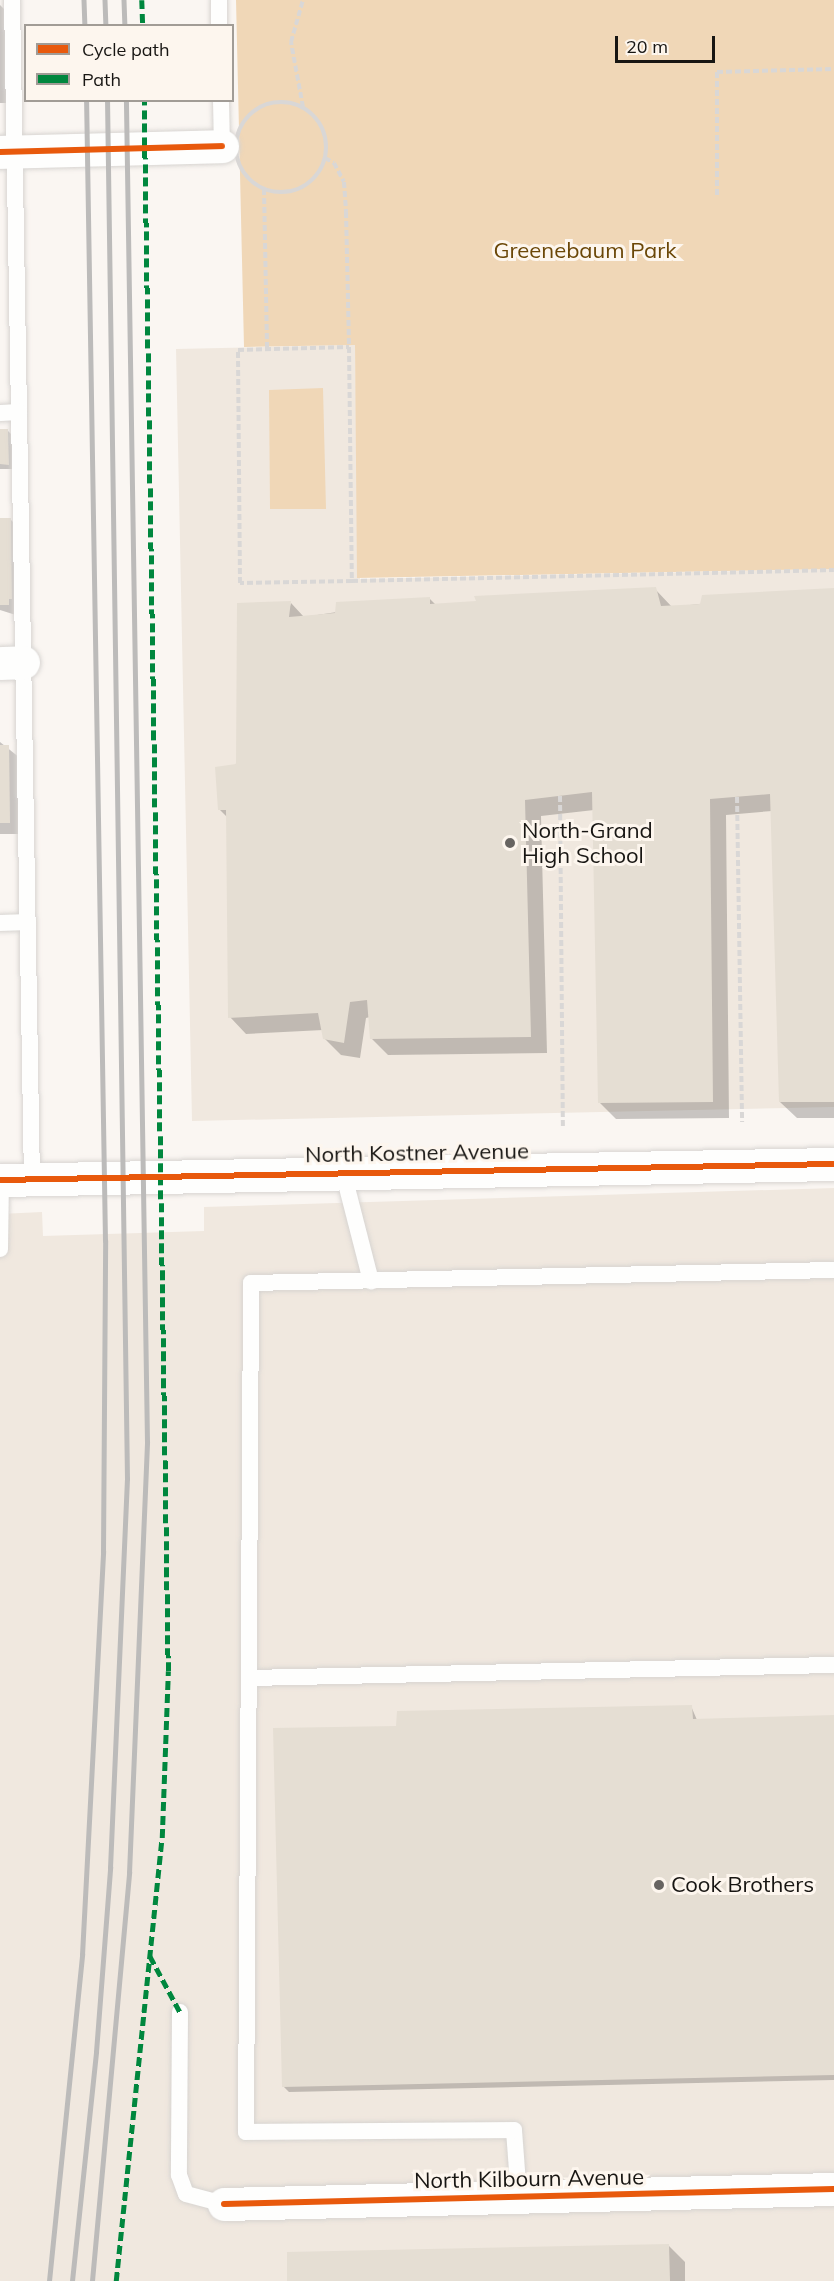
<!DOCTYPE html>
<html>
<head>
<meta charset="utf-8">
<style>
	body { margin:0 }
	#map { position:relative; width:834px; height:2281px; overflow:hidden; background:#faf6f2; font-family:Mulish,sans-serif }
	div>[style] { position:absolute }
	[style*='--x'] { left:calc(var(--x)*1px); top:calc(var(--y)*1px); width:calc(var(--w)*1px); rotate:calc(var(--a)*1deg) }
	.built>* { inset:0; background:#f0e8df }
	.green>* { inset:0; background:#f0d7b7 }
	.shadow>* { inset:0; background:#0003 }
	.building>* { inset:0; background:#e5ded3 }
	.path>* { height:4px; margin-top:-2px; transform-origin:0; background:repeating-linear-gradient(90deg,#d9d7d6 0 6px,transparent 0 9px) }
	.path>.ring { margin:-2px; padding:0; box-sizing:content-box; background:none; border:4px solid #d9d7d6; border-radius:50% }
	.roads { filter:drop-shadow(0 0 2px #d7d4d1) drop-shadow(0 0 2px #d7d4d1) }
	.service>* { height:16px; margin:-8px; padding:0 8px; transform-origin:8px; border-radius:8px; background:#fefefd }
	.minor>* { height:33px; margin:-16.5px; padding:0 16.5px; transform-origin:16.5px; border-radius:16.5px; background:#fefefd }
	.tertiary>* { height:33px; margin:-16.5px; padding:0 16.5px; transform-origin:16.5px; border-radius:16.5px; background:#fefefd }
	.rail>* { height:4.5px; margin:-2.25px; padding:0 2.25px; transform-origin:2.25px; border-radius:2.25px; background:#bcbbba }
	.quiet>* { height:4.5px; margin-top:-2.25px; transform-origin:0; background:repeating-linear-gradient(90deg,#00873e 0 9px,transparent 0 13.5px) }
	.cycleway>* { height:6px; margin:-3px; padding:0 3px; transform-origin:3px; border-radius:3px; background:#e8590c }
	.dots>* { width:16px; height:16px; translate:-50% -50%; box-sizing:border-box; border:3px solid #fdf6ee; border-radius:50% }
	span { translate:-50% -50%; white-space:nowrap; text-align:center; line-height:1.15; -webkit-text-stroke:6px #fdf6ee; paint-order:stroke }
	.park-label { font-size:22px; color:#6b4707 }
	.poi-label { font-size:22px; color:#181613 }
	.left { translate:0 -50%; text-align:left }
	.street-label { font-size:22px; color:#181613 }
	.legend { position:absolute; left:24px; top:24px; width:210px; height:78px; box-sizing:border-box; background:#fdf6ee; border:2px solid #a19c96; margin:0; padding:8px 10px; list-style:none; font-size:18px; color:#181613 }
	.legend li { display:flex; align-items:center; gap:12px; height:30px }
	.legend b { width:30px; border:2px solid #a19c96 }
	.scale { position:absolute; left:615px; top:36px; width:100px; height:27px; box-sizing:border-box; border:3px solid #181613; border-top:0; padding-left:8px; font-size:18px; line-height:21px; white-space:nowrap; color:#181613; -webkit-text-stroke:4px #fdf6ee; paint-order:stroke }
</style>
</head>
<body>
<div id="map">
	<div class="built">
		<div style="clip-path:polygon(355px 345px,360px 579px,834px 569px,834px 1107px,192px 1121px,176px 349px)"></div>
		<div style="clip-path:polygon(834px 1188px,834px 2281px,0 2281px,0 1214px,42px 1212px,43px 1236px,204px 1231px,204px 1207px)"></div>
	</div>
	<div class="green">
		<div style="clip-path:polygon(236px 0,834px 0,834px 569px,357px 578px,355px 345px,244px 347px)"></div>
		<div style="clip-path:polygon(323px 388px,326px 509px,270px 509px,269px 390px)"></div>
	</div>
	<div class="shadow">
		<div style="clip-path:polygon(0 5px,9px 14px,7px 103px,0 103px)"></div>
		<div style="clip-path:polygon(7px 430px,13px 436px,14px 469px,0 469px,0 431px)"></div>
		<div style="clip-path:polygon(0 519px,10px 519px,22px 531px,19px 616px,0 610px)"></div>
		<div style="clip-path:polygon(655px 589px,672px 607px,834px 589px,834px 1118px,797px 1118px,780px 1102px,772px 811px,726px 815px,729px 1118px,616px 1119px,599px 1102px,594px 810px,541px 816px,547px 1053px,388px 1055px,372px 1039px,370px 1017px,366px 1018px,360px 1058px,341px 1055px,324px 1038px,323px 1030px,246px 1034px,230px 1017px,228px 818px,220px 810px,291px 603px,304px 617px,429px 598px,436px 605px)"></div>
		<div style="clip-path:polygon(0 742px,20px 758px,21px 834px,0 834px)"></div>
		<div style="clip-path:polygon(691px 1706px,697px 1720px,834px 1717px,834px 2080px,289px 2092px,283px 2086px,397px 1727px)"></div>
		<div style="clip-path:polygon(668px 2245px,685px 2262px,685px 2281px,289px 2281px)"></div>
	</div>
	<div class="building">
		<div style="clip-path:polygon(0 429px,8px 429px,9px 465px,0 464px)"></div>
		<div style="clip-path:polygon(0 518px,11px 518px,12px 599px,9px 599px,9px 605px,0 605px)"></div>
		<div style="clip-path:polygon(656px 587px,661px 606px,700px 604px,702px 595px,834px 588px,834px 1102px,779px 1102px,770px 794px,710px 799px,713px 1102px,598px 1103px,592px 792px,525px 800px,531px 1037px,370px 1039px,367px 1000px,350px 1002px,344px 1043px,323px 1039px,318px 1013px,228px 1018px,226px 810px,218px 810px,215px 767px,236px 764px,237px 603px,291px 601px,289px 617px,335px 613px,336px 602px,430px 597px,430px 604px,476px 601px,474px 596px)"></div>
		<div style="clip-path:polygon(0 745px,9px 745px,10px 823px,0 823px)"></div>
		<div style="clip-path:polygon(692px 1705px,693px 1719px,834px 1715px,834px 2075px,282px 2087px,273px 1728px,396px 1726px,397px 1711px)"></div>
		<div style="clip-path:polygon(669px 2244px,670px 2281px,287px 2281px,287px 2252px)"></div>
	</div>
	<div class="path">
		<div class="ring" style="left:236px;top:102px;width:86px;height:86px"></div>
		<div style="--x:303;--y:107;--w:66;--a:-100.5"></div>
		<div style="--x:291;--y:42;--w:44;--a:-74.1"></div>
		<div style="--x:325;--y:158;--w:10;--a:29"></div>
		<div style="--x:334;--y:163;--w:21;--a:62"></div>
		<div style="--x:344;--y:182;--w:30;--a:86"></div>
		<div style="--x:346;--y:212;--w:135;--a:88.7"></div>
		<div style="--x:349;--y:347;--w:234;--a:89.3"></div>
		<div style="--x:352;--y:581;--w:112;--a:179"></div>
		<div style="--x:240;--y:583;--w:233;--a:-90.5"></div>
		<div style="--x:238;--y:350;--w:111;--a:-1.5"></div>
		<div style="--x:264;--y:189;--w:161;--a:88.9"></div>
		<div style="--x:717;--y:195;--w:123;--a:-90"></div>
		<div style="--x:717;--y:72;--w:117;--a:-1.5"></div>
		<div style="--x:352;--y:581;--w:482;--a:-1.3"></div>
		<div style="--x:560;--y:796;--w:331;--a:89.5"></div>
		<div style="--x:737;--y:797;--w:325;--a:89.1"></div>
	</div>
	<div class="roads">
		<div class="service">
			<div style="--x:12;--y:0;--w:1179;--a:89.03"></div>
			<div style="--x:219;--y:0;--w:26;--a:90"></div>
			<div style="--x:221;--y:100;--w:46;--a:88.8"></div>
			<div style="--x:0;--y:413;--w:19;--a:-3"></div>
			<div style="--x:0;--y:923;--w:28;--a:-2"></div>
			<div style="--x:343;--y:1172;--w:113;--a:75.6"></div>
			<div style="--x:0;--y:1249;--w:69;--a:-89.2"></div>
			<div style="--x:250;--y:1678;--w:584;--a:-1.28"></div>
			<div style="--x:180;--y:2012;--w:163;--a:90.4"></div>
			<div style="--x:179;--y:2175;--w:20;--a:70"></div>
			<div style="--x:186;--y:2194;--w:39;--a:15"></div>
			<div style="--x:519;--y:2197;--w:67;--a:-94.3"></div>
			<div style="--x:514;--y:2130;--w:268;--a:179.6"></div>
			<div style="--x:246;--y:2132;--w:849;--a:-89.66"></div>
			<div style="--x:251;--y:1283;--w:583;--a:-1.28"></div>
		</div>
		<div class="minor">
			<div style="--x:0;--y:152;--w:222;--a:-1.5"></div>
			<div style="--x:0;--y:663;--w:23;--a:-2"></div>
			<div style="--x:224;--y:2204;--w:610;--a:-1.41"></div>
		</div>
		<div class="tertiary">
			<div style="--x:0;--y:1180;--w:834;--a:-1.1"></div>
		</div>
	</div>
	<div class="rail">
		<div style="--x:84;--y:0;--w:26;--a:88"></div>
		<div style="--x:105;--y:0;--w:26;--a:88"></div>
		<div style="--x:124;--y:0;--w:26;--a:88"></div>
		<div style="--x:49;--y:2281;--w:328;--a:-84.2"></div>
		<div style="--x:82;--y:1955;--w:404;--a:-87"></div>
		<div style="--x:103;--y:1552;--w:311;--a:-89.6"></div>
		<div style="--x:105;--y:1241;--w:1141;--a:-90.95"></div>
		<div style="--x:72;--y:2281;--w:230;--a:-84"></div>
		<div style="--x:96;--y:2052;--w:185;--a:-85.6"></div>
		<div style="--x:110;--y:1868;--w:389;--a:-87.5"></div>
		<div style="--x:127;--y:1479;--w:1379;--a:-90.83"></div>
		<div style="--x:92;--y:2281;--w:410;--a:-84.8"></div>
		<div style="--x:129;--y:1873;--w:431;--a:-87.6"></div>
		<div style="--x:147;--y:1442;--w:1342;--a:-90.9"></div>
	</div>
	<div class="quiet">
		<div style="--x:142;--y:0;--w:26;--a:88"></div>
		<div style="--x:150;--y:1956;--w:64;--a:61.8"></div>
		<div style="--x:116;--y:2281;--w:445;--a:-84.1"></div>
		<div style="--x:162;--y:1838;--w:167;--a:-87.9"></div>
		<div style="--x:168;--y:1671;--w:1571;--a:-90.88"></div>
	</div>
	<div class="cycleway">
		<div style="--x:0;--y:152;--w:222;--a:-1.5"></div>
		<div style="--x:0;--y:1180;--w:834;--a:-1.1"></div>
		<div style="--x:224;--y:2204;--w:610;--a:-1.41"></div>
	</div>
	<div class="dots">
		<div style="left:510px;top:843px;background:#676461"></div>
		<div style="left:659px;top:1885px;background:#676461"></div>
	</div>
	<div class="park-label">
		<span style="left:585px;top:251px">Greenebaum Park</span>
	</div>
	<div class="poi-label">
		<span class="left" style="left:522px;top:843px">North-Grand<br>High School</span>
		<span class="left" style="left:671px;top:1885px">Cook Brothers</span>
	</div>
	<div class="street-label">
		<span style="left:417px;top:1153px;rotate:-1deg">North Kostner Avenue</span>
		<span style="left:529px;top:2179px;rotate:-1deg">North Kilbourn Avenue</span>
	</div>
	<ul class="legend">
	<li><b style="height:8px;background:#e8590c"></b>Cycle path</li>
	<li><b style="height:8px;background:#00873e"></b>Path</li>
	</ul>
	<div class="scale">20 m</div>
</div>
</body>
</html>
